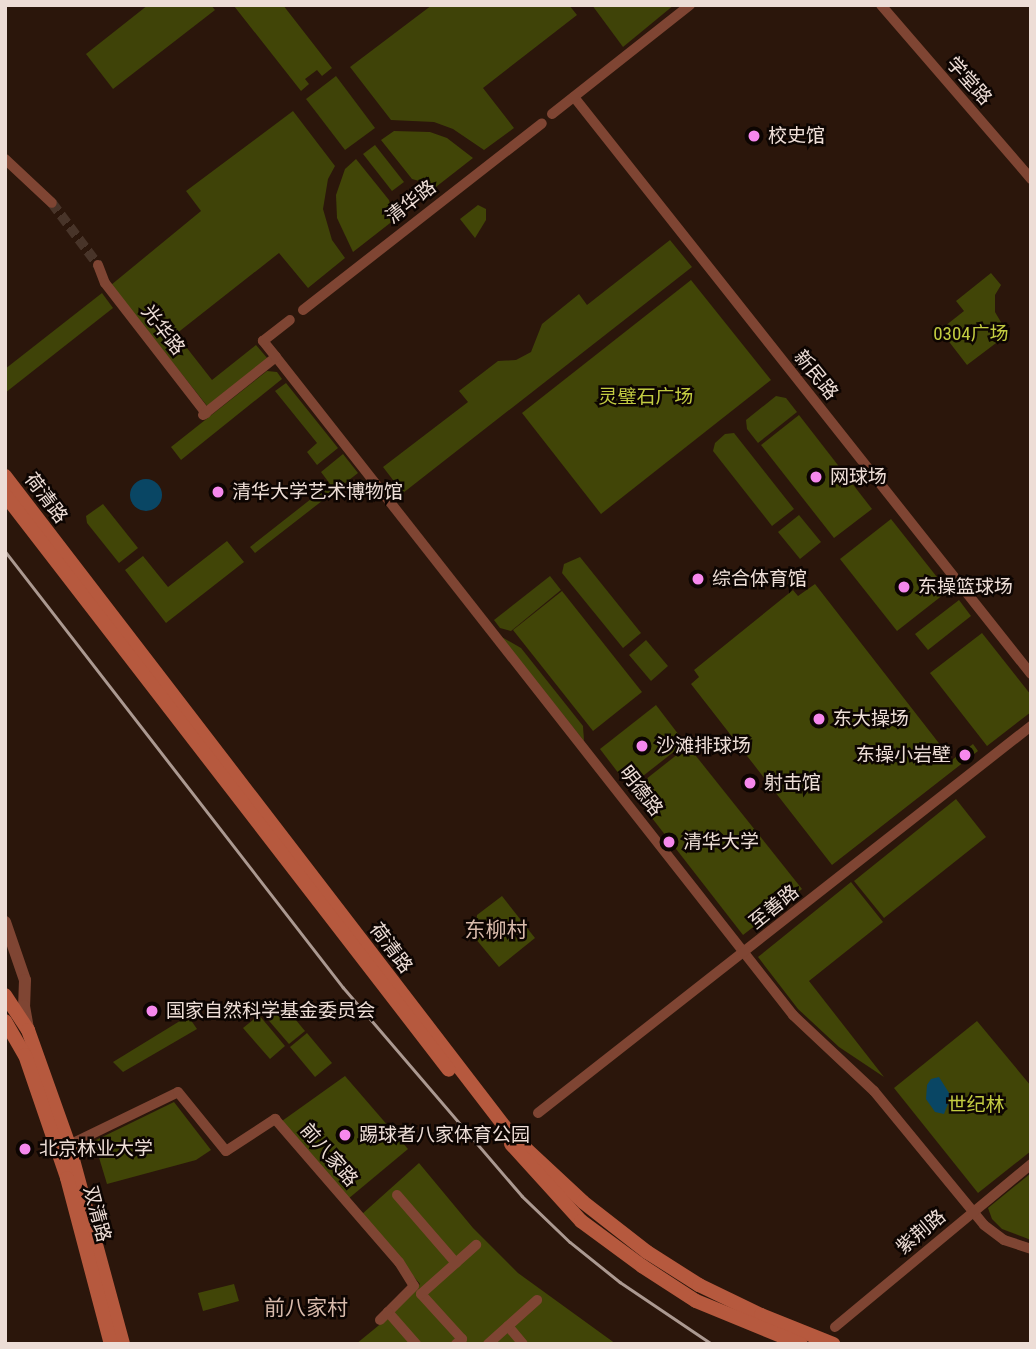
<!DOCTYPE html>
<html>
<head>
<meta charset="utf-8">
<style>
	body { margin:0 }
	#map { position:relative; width:1036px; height:1349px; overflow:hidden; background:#2b160b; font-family:"Roboto Condensed","Noto Sans SC",sans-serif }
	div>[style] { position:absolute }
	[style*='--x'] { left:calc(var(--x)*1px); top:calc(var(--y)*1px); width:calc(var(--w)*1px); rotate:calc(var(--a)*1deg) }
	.green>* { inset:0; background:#414507 }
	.forest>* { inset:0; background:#3f4308 }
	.water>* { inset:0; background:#094664 }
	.round { border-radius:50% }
	.minor-tunnel>* { height:10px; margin-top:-5px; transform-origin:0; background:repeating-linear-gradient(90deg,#483429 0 10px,transparent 0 15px) }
	.minor>* { height:10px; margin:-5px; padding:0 5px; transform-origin:5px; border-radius:5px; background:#7f4533 }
	.tertiary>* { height:12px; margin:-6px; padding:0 6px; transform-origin:6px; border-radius:6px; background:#7f4533 }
	.secondary>* { height:14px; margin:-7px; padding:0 7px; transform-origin:7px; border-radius:7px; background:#b6593e }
	.rail>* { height:2.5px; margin:-1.25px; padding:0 1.25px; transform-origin:1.25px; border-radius:1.25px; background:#ab9991 }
	.dots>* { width:19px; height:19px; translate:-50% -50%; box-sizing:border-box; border:4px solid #0d0502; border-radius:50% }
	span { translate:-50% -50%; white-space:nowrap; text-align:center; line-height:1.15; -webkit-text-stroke:5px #0d0502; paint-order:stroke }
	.street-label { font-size:19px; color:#edddd6 }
	.poi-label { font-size:19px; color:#edddd6 }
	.left { translate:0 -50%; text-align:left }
	.right { translate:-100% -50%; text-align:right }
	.park-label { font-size:19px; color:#c3cc41 }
	.neighbourhood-label { font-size:21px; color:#d8baab }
	.frame { position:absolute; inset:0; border:7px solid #edddd6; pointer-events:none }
</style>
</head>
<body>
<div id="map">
	<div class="green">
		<div style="clip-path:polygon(283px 5px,332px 68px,322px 76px,317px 70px,305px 79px,309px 84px,301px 91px,234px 6px)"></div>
		<div style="clip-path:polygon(394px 131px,430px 132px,447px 138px,473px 158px,432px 190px,426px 183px,412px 179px,381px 140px)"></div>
		<div style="clip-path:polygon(375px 145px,404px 182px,392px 191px,363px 154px)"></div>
		<div style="clip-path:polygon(356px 159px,389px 200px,394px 220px,353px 252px,337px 218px,336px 195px,345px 169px)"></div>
		<div style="clip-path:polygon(478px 205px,486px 209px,486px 220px,475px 238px,460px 219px)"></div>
		<div style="clip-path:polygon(991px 273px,1001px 285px,995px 295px,995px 312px,1008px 334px,967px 365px,940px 330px,964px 311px,956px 301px)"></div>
		<div style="clip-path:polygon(691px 280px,771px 380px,601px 514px,522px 413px)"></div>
		<div style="clip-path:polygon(267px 371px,277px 372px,282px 379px,181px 460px,171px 447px)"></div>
		<div style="clip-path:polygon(799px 415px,872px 509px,834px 538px,761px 445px)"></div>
		<div style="clip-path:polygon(103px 504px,138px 548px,119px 563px,87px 523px,86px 516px)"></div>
		<div style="clip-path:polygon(891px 519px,948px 591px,897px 631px,840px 559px)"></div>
		<div style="clip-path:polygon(227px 541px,244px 562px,166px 623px,125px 570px,143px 556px,168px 587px)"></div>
		<div style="clip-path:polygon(815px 584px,952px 760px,973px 744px,978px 751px,832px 865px,691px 684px,699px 677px,694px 670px,793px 590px,798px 596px)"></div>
		<div style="clip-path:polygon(562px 591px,642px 692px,593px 731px,513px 630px)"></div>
		<div style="clip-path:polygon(959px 600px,971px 616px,928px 650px,915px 634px)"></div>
		<div style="clip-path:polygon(982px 633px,1031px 695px,1031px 712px,987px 746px,930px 673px)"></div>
		<div style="clip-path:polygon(656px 705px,685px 743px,629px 787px,600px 749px)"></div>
		<div style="clip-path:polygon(688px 746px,802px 889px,743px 935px,631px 791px)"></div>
		<div style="clip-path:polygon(956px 799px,986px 837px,884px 918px,854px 881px)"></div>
		<div style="clip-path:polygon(851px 882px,883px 922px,809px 981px,884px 1077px,839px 1047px,798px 1009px,758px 957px)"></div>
		<div style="clip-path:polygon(502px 896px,535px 938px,499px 967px,475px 938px,477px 915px)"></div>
		<div style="clip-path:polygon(281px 1002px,305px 1031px,289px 1044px,264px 1015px)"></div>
		<div style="clip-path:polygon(259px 1015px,285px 1046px,270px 1059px,243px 1028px)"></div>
		<div style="clip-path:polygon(977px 1021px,1031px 1086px,1031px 1151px,978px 1193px,894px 1088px)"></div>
		<div style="clip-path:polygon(307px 1033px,332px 1063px,315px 1077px,290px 1047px)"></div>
		<div style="clip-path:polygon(345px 1076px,408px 1149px,348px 1199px,282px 1121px)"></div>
		<div style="clip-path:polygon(174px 1102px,211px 1150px,196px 1160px,107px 1184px,94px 1141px)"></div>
		<div style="clip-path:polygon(419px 1163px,473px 1228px,518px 1273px,616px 1344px,420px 1344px,392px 1311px,420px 1284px,361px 1215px)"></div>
		<div style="clip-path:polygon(1031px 1173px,1031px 1240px,1002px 1229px,992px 1219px,988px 1208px)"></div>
		<div style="clip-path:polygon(234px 1284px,239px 1301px,203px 1311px,198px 1293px)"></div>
		<div style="clip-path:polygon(389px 1317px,410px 1344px,356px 1344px)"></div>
	</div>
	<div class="forest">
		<div style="clip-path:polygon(148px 5px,211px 5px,215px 10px,113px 89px,86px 54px)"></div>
		<div style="clip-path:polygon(432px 5px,569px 5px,577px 15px,483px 88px,514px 128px,484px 150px,453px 129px,434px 122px,391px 120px,350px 67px)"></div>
		<div style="clip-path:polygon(592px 5px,674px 5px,623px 47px)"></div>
		<div style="clip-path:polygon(336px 76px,375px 128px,345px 150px,306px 99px)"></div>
		<div style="clip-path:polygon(293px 111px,335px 166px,328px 179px,323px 209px,332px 240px,345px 258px,308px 288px,279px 253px,176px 334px,212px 380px,256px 345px,268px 359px,208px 407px,111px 285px,201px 211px,186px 191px)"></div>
		<div style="clip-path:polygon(670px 240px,692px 267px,403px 493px,383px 467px,468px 402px,459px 391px,498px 361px,516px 360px,531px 352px,542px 324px,579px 294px,587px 305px)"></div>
		<div style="clip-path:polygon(102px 293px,113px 308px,5px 393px,5px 369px)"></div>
		<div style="clip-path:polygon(286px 383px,338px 448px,317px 465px,307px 452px,317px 443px,275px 391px)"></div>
		<div style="clip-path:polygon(776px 396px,786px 398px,797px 412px,758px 443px,747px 429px,746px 420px)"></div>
		<div style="clip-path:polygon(734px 433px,794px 509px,772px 526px,713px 451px,715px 443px,725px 434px)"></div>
		<div style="clip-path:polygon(343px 454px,358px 473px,255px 553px,250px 547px,330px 484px,321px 472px)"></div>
		<div style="clip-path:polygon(799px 515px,821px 542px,800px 559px,778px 532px)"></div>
		<div style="clip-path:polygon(580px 557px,641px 633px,623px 648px,562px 573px,564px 564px)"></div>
		<div style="clip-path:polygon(550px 576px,561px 590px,511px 631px,500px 628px,494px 620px)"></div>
		<div style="clip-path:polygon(500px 636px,521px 648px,583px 726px,584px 741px)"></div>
		<div style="clip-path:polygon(646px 640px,668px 666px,651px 681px,629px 655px)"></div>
		<div style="clip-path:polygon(188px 1016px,197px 1029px,123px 1072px,113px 1062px)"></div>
	</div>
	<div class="water">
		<div class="round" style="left:130px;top:479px;width:32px;height:32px"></div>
		<div style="clip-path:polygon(939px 1077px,951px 1096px,944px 1114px,935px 1112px,926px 1099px,927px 1085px,931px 1079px)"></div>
	</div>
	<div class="minor-tunnel">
		<div style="--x:52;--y:203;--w:77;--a:53.4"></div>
	</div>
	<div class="minor">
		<div style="--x:881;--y:5;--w:230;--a:49.2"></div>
		<div style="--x:574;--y:97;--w:736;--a:51.62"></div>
		<div style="--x:552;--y:114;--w:176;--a:-38.3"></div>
		<div style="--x:5;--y:159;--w:64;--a:43.1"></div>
		<div style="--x:98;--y:265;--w:19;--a:69"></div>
		<div style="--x:105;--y:283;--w:165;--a:52.2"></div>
		<div style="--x:303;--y:310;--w:303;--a:-38"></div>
		<div style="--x:276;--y:357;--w:837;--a:51.84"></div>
		<div style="--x:793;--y:1015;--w:111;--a:43.2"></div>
		<div style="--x:874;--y:1091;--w:173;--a:50.6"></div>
		<div style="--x:984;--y:1225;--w:25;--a:37"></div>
		<div style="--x:1004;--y:1240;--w:28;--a:18"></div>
		<div style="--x:203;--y:415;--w:93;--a:-38.5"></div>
		<div style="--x:276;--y:357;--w:21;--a:-129"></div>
		<div style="--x:263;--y:341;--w:34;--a:-38"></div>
		<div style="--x:538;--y:1113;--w:627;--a:-38.13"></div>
		<div style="--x:69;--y:1145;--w:121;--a:-25.9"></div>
		<div style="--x:178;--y:1092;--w:76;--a:50.9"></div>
		<div style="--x:226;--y:1151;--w:59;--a:-33.1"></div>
		<div style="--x:275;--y:1119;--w:189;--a:49.1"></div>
		<div style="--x:399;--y:1262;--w:28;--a:58"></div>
		<div style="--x:414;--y:1286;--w:37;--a:135"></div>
		<div style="--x:388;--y:1312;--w:43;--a:48.8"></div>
		<div style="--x:397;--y:1195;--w:90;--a:49.1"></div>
		<div style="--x:380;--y:1320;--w:11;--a:-45"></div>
		<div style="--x:508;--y:1326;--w:23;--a:50"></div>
		<div style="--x:835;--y:1327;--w:255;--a:-39.7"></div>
		<div style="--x:456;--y:1344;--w:8;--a:-40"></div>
		<div style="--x:462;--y:1339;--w:61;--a:-132.3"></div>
		<div style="--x:421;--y:1294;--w:74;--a:-41.7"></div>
		<div style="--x:488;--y:1344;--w:66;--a:-41.9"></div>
	</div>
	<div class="tertiary">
		<div style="--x:5;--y:922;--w:61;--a:71"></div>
		<div style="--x:25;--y:980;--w:26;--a:92"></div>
		<div style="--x:24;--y:1006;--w:23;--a:80"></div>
	</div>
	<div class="secondary">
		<div style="--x:5;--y:476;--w:831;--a:52.48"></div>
		<div style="--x:511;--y:1135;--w:98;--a:42.9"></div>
		<div style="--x:583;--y:1202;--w:81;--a:38"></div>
		<div style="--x:647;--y:1252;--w:62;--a:32.4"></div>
		<div style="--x:699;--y:1285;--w:69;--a:25.8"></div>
		<div style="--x:761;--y:1315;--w:78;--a:21.9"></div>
		<div style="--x:5;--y:495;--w:726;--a:52.33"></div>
		<div style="--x:5;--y:995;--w:42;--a:56.7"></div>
		<div style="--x:28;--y:1030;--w:122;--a:70.4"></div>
		<div style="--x:69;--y:1145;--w:206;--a:74.8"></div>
		<div style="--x:5;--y:1021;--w:39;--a:60"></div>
		<div style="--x:25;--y:1055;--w:130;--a:71.1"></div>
		<div style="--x:67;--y:1178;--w:172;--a:75.2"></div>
		<div style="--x:511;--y:1144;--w:104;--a:47.7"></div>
		<div style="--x:581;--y:1221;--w:76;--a:36.4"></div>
		<div style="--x:642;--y:1266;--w:64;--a:32.9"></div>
		<div style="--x:696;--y:1301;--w:113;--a:22.3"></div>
	</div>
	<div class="rail">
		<div style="--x:5;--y:551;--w:552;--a:52.22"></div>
		<div style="--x:343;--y:987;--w:275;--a:49.4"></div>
		<div style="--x:522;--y:1196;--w:66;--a:43.8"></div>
		<div style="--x:570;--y:1242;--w:64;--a:38.7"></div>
		<div style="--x:620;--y:1282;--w:111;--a:34"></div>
	</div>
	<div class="dots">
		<div style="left:754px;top:136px;background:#f688ed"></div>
		<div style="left:816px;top:477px;background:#f688ed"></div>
		<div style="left:218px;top:492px;background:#f688ed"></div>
		<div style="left:698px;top:579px;background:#f688ed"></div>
		<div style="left:904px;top:587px;background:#f688ed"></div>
		<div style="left:819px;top:719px;background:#f688ed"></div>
		<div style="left:642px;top:746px;background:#f688ed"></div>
		<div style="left:965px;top:755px;background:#f688ed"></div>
		<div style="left:750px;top:783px;background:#f688ed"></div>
		<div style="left:669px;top:842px;background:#f688ed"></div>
		<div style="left:152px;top:1011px;background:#f688ed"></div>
		<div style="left:345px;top:1135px;background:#f688ed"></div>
		<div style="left:25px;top:1149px;background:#f688ed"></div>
	</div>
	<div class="street-label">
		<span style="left:969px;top:81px;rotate:48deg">学堂路</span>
		<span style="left:411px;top:202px;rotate:-38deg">清华路</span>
		<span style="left:163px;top:330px;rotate:52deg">光华路</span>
		<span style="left:816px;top:375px;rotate:51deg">新民路</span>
		<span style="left:46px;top:498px;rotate:53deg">荷清路</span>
		<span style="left:641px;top:791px;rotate:52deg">明德路</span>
		<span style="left:774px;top:907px;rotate:-39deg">至善路</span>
		<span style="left:391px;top:948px;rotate:53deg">荷清路</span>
		<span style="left:329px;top:1155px;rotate:49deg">前八家路</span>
		<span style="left:97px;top:1214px;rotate:75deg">双清路</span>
		<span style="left:921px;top:1232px;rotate:-40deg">紫荆路</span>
	</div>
	<div class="poi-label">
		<span class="left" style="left:768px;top:136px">校史馆</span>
		<span class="left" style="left:830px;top:477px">网球场</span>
		<span class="left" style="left:232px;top:492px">清华大学艺术博物馆</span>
		<span class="left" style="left:712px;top:579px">综合体育馆</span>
		<span class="left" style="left:918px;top:587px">东操篮球场</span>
		<span class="left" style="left:833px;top:719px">东大操场</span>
		<span class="left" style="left:656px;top:746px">沙滩排球场</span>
		<span class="right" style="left:951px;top:755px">东操小岩壁</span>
		<span class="left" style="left:764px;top:783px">射击馆</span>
		<span class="left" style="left:683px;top:842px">清华大学</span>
		<span class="left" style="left:166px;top:1011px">国家自然科学基金委员会</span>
		<span class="left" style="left:359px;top:1135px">踢球者八家体育公园</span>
		<span class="left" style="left:39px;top:1149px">北京林业大学</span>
	</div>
	<div class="park-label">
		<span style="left:971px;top:334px">0304广场</span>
		<span style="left:646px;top:397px">灵璧石广场</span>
		<span style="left:976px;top:1105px">世纪林</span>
	</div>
	<div class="neighbourhood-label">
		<span style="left:496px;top:930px">东柳村</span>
		<span style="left:306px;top:1308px">前八家村</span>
	</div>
	<div class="frame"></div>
</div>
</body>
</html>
